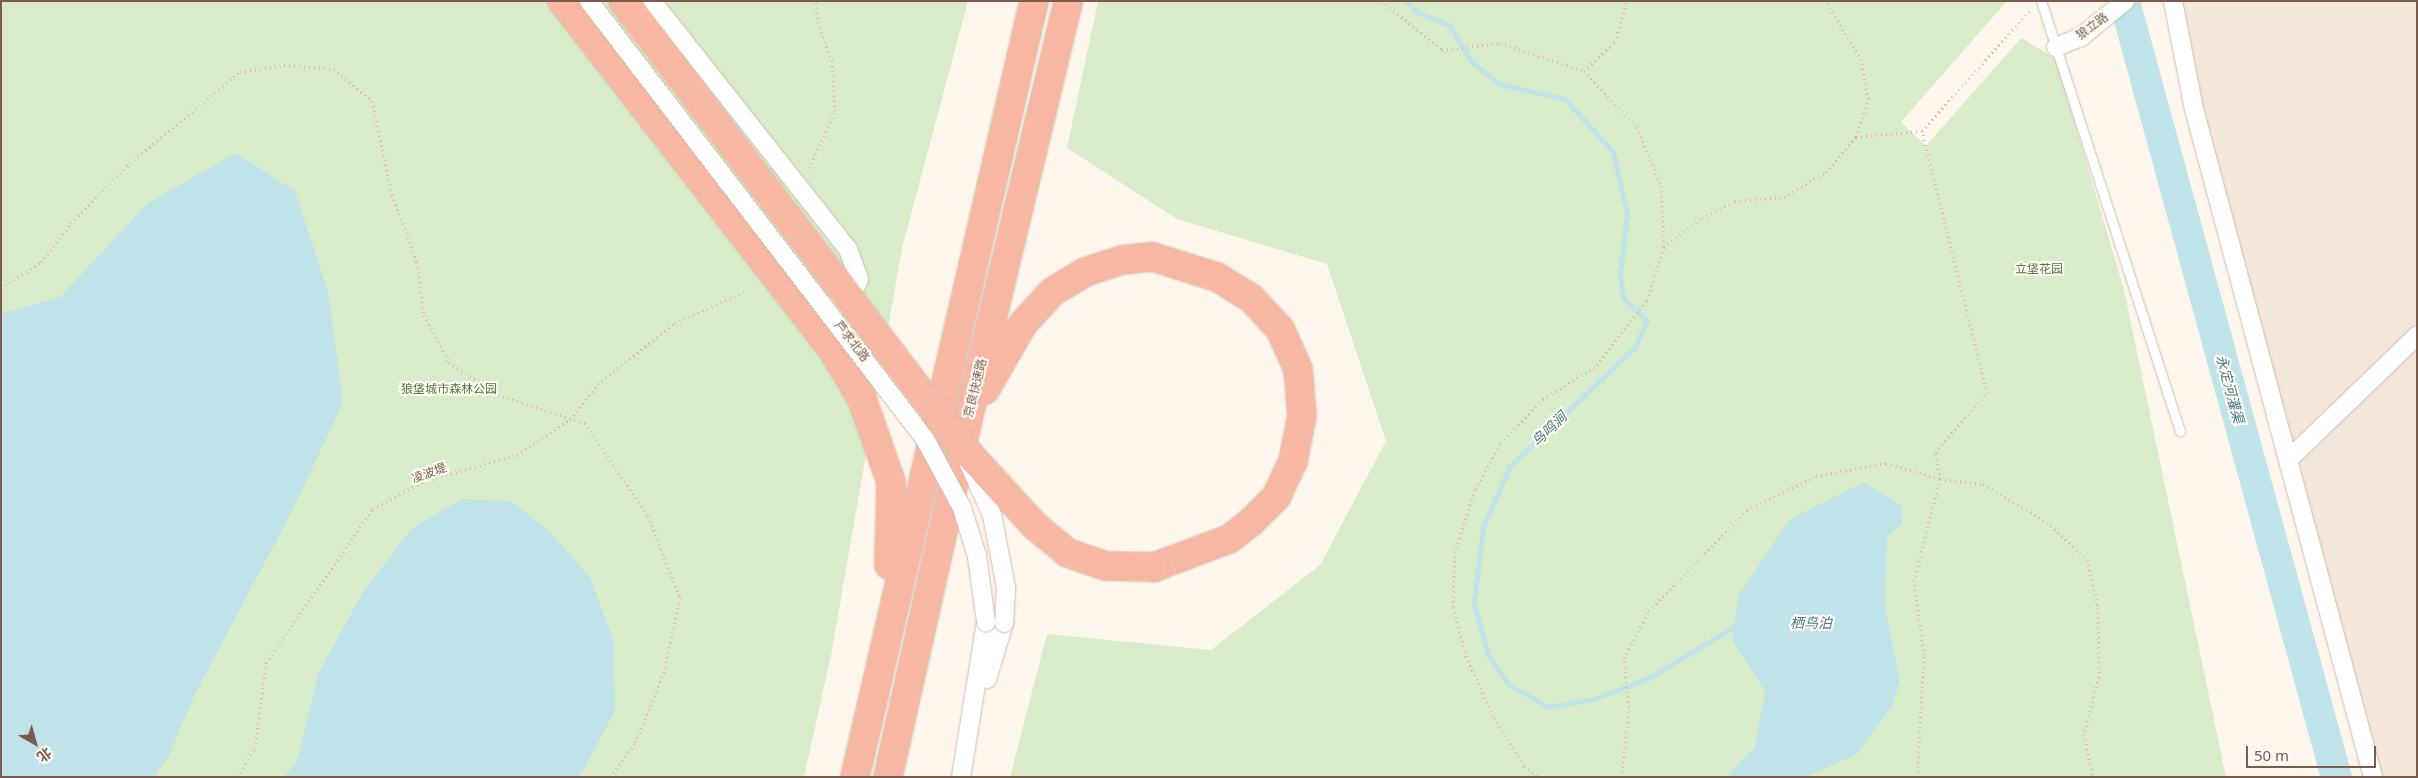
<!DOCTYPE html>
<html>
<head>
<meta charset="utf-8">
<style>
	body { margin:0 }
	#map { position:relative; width:2418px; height:778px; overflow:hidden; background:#fdf6ec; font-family:"Noto Sans","Noto Sans SC",sans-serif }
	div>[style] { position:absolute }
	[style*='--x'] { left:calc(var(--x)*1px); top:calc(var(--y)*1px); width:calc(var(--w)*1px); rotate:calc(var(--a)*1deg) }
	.residential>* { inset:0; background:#f5e8da }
	.green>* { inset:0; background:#d8ecc9 }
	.water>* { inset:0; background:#bfe3e8 }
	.stream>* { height:5px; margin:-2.5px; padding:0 2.5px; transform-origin:2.5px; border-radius:2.5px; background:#bfe3e8 }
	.river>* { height:31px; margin:-15.5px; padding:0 15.5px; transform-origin:15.5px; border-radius:15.5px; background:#bfe3e8 }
	.path>* { height:3px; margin-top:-1.5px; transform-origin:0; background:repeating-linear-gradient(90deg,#d9b8a5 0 1px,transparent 0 5px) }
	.roads { filter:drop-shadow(0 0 1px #d1beb0) drop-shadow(0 0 1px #d1beb0) }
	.lane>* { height:9px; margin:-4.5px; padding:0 4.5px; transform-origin:4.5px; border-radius:4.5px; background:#fff }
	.street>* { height:18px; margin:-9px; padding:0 9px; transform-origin:9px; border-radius:9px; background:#fff }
	.highway>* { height:28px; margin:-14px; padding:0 14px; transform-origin:14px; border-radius:14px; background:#f7b7a3 }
	.bridges { filter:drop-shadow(0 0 1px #d1beb0) drop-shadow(0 0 1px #d1beb0) }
	.street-bridge>* { height:18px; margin:-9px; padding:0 9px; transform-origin:9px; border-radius:9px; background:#fff }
	.highway-bridge>* { height:28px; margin:-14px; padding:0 14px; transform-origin:14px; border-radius:14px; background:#f7b7a3 }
	span { translate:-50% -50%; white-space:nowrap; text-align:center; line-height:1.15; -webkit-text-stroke:4px #fffaf3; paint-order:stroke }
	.street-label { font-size:12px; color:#7a5c4d }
	.park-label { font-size:12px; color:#537a41 }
	.water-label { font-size:14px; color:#437c86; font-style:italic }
	.frame { position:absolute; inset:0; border:2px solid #7a5c4d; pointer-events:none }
	.north { position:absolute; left:10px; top:718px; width:50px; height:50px; -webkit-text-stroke:4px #fffaf3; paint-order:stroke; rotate:142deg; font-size:14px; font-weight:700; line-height:20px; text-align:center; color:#7a5c4d }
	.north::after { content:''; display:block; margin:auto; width:18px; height:22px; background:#7a5c4d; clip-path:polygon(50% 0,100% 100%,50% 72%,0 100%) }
	.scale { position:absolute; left:2246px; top:746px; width:130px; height:22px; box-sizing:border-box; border:2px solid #7a5c4d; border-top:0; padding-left:6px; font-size:15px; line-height:18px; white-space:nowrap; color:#7a5c4d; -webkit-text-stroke:4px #fffaf3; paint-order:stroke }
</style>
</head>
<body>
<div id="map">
	<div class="residential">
		<div style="clip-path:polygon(2176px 1px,2417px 1px,2417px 777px,2375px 777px)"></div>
	</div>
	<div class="green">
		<div style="clip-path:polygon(1px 1px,968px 1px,902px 248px,831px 655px,804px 777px,1px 777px)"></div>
		<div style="clip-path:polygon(1098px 1px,2007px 1px,1901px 122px,1926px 146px,2021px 38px,2056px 59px,2124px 290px,2226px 777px,1010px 777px,1047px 634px,1211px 650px,1320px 565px,1386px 441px,1327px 264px,1177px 219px,1067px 148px)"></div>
	</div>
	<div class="water">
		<div style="clip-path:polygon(236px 153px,295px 191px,328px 291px,343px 403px,292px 511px,196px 692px,167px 760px,153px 777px,1px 777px,1px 314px,60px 297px,149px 202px)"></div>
		<div style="clip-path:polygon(1864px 482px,1902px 506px,1902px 524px,1887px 537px,1885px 606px,1900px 681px,1892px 706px,1857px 754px,1806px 777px,1726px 777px,1755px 747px,1765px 691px,1732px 640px,1738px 596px,1790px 519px)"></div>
		<div style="clip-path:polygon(462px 499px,511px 501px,549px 531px,590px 577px,614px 642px,615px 711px,583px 771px,577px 777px,284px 777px,297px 761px,318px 674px,363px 592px,411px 529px)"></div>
	</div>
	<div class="stream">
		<div style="--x:1406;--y:1;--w:16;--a:45"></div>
		<div style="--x:1417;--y:12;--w:35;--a:22"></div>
		<div style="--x:1449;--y:25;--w:41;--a:59"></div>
		<div style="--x:1470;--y:60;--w:38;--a:40"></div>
		<div style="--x:1499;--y:84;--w:68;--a:12.8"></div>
		<div style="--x:1565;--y:99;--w:72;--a:47.8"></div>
		<div style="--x:1613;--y:152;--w:63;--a:77.1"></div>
		<div style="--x:1627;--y:213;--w:61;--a:96.5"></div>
		<div style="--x:1620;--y:274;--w:24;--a:83"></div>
		<div style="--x:1623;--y:298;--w:33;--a:43"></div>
		<div style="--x:1647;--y:320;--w:30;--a:114"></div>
		<div style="--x:1635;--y:347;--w:173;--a:136.4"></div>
		<div style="--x:1510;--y:466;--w:67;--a:113.9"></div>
		<div style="--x:1483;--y:527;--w:77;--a:96.8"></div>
		<div style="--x:1474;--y:603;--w:54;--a:74.9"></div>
		<div style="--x:1488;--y:655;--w:35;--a:55"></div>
		<div style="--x:1508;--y:684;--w:46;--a:29.9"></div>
		<div style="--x:1548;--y:707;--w:46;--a:-10.1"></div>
		<div style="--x:1593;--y:699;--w:60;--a:-20.6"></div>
		<div style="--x:1649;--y:678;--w:104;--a:-31.2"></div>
	</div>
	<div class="river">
		<div style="--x:2124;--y:1;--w:804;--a:74.72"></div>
	</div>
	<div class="path">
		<div style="--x:1382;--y:1;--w:77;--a:39.2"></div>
		<div style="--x:1442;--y:50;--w:58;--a:-6.9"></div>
		<div style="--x:1500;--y:43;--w:89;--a:18.4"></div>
		<div style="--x:1584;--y:71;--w:77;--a:46.6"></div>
		<div style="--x:1637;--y:127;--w:64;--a:67.9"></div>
		<div style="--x:1661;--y:186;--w:61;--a:87.2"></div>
		<div style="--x:1664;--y:247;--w:57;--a:107.5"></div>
		<div style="--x:1647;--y:301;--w:84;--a:128.2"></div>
		<div style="--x:1595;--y:367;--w:61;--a:148.4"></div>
		<div style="--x:1543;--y:399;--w:62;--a:133.7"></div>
		<div style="--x:1500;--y:444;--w:52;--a:118.5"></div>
		<div style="--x:1475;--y:490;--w:64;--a:108.2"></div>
		<div style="--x:1455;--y:551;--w:56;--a:92"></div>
		<div style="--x:1453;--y:607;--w:51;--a:75.1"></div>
		<div style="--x:1466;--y:656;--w:68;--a:65.7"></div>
		<div style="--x:1494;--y:718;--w:57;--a:58"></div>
		<div style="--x:1524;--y:766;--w:19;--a:36"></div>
		<div style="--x:1584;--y:71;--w:42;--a:-43.1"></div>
		<div style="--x:1615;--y:42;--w:43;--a:-73.7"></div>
		<div style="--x:1856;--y:137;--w:66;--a:-5.2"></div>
		<div style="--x:809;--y:168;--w:63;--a:-65.5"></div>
		<div style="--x:835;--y:111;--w:50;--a:-93.4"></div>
		<div style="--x:832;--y:61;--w:40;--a:-110.2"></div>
		<div style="--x:818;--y:23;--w:22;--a:-95"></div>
		<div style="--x:1664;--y:247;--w:48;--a:-37.3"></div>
		<div style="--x:1702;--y:218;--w:37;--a:-27"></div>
		<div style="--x:1735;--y:201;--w:49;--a:-4.7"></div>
		<div style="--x:1784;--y:197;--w:49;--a:-30.8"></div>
		<div style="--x:1826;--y:172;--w:46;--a:-49.4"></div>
		<div style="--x:1856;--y:137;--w:40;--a:-72"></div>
		<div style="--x:1868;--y:99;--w:40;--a:-100"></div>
		<div style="--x:1861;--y:60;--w:69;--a:-120.7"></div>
		<div style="--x:1;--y:288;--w:48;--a:-33"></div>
		<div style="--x:41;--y:262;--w:49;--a:-52.4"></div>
		<div style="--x:71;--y:223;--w:84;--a:-45.5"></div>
		<div style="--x:130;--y:163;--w:143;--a:-39.6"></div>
		<div style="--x:240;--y:72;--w:45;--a:-9"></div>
		<div style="--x:284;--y:65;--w:50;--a:4.6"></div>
		<div style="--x:334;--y:69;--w:50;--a:40.1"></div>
		<div style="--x:372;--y:101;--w:96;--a:78"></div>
		<div style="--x:392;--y:195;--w:72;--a:69.5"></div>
		<div style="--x:417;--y:262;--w:53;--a:82.5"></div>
		<div style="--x:424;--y:315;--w:53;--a:62"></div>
		<div style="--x:449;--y:362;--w:59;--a:34"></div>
		<div style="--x:498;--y:395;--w:91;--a:17.8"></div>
		<div style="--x:585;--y:423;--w:112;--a:55.9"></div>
		<div style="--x:648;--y:516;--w:88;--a:68.7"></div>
		<div style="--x:680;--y:598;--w:76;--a:102.2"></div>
		<div style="--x:664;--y:672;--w:78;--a:111.9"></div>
		<div style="--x:635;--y:744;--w:41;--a:127.1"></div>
		<div style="--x:238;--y:777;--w:34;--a:-60"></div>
		<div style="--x:255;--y:748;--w:86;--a:-82.6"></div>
		<div style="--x:266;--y:663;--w:188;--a:-55.2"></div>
		<div style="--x:373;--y:509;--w:56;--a:-28.9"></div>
		<div style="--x:422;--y:482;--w:99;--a:-15.9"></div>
		<div style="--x:517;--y:455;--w:64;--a:-34.2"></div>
		<div style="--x:570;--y:419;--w:45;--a:-51.3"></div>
		<div style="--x:598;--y:384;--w:98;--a:-38.4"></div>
		<div style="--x:675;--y:323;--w:76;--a:-24.2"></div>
		<div style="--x:1609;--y:777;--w:32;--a:0"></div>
		<div style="--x:1621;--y:777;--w:65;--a:-83"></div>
		<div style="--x:1629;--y:712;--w:54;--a:-95.3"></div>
		<div style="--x:1624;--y:658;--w:53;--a:-62"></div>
		<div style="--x:1649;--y:611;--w:141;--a:-45.9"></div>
		<div style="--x:1747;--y:510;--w:77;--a:-26.2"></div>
		<div style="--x:1816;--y:476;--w:71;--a:-10.5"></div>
		<div style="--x:1886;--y:463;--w:56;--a:16.5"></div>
		<div style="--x:1940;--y:479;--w:43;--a:6.6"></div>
		<div style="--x:1983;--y:484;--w:74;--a:30.7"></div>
		<div style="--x:2047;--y:522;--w:55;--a:43.5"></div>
		<div style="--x:2087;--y:560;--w:48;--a:76.8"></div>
		<div style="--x:2098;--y:607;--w:70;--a:89.2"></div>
		<div style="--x:2099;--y:677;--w:59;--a:104.7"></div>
		<div style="--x:2084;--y:734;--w:44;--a:78.2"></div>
		<div style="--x:1917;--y:777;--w:122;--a:-86.7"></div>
		<div style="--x:1924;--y:655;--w:75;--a:-97.7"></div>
		<div style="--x:1914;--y:581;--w:105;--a:-75.7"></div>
		<div style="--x:1940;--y:479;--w:27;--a:-100"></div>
		<div style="--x:1935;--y:452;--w:79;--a:-48.6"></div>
		<div style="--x:1987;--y:393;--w:270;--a:-103.9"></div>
		<div style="--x:1922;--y:131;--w:164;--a:-48.2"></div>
	</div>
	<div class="roads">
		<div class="lane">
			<div style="--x:2041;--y:1;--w:452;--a:72.1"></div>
		</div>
		<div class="street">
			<div style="--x:652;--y:1;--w:316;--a:51.7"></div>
			<div style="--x:848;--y:249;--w:32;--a:70"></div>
			<div style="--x:859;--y:279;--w:15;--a:113"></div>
			<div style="--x:853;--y:293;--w:19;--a:141"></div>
			<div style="--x:838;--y:305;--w:26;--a:180"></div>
			<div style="--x:2173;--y:1;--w:110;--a:79"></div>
			<div style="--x:2194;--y:109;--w:692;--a:75"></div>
			<div style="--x:2056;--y:47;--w:27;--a:-22"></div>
			<div style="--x:2081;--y:37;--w:57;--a:-39.3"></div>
			<div style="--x:2289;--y:459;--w:178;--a:-43.9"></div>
			<div style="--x:987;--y:679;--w:59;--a:-73.1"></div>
			<div style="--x:961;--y:777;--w:157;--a:-80.8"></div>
		</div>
		<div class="highway">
			<div style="--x:562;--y:1;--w:440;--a:52.2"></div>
			<div style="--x:832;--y:349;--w:58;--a:59"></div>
			<div style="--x:862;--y:399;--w:88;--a:70.7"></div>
			<div style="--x:891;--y:482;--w:83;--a:91.4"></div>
			<div style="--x:985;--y:390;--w:76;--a:-60.1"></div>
			<div style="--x:1023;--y:324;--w:43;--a:-47.8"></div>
			<div style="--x:1052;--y:292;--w:39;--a:-31"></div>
			<div style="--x:1085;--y:272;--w:39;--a:-18"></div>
			<div style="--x:1122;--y:260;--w:31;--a:-6"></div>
			<div style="--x:1153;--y:257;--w:67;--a:17.4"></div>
			<div style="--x:1217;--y:277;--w:40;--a:32"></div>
			<div style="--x:1251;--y:298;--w:42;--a:46.9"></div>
			<div style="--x:1280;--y:329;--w:44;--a:65.8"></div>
			<div style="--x:1298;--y:369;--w:47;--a:85.1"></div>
			<div style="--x:1302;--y:416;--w:46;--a:101.3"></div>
			<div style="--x:1293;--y:461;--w:38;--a:115"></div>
			<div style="--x:1277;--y:496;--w:37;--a:135"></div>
			<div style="--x:1251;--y:522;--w:28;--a:142"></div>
			<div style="--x:1229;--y:539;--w:80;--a:159.5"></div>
			<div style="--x:855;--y:777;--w:796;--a:-77.01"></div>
			<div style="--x:888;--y:777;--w:367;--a:-77.4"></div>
			<div style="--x:968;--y:419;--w:430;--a:-76.5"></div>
		</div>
	</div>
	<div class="bridges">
		<div class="street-bridge">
			<div style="--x:589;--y:1;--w:552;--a:52.51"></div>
			<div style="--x:925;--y:439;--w:78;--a:61.8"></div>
			<div style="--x:962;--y:508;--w:50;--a:72.6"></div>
			<div style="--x:977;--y:556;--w:67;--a:82.2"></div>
			<div style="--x:969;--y:464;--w:56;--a:65.7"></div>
			<div style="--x:992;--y:515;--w:74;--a:79.1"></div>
			<div style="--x:1006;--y:588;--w:35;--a:93"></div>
		</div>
		<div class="highway-bridge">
			<div style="--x:623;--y:1;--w:558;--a:52.72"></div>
			<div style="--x:961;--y:445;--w:110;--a:47.6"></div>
			<div style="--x:1035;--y:526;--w:43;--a:39.3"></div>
			<div style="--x:1068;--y:553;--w:39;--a:19"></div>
			<div style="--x:1105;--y:566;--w:49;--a:1.2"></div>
		</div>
	</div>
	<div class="street-label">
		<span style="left:2092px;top:26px;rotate:-36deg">狼立路</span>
		<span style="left:852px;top:341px;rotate:52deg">芦求北路</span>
		<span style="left:975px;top:388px;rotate:-76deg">京良快速路</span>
		<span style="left:429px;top:473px;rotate:-20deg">凌波堤</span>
	</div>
	<div class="park-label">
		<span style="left:2039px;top:269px">立垡花园</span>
		<span style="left:449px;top:389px">狼垡城市森林公园</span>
	</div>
	<div class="water-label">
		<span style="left:2230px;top:389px;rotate:75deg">永定河灌渠</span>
		<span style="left:1549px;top:429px;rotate:-44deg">鸟鸣涧</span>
		<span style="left:1811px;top:623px">栖鸟泊</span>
	</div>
	<div class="frame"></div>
	<div class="north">北</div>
	<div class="scale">50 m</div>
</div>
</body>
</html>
